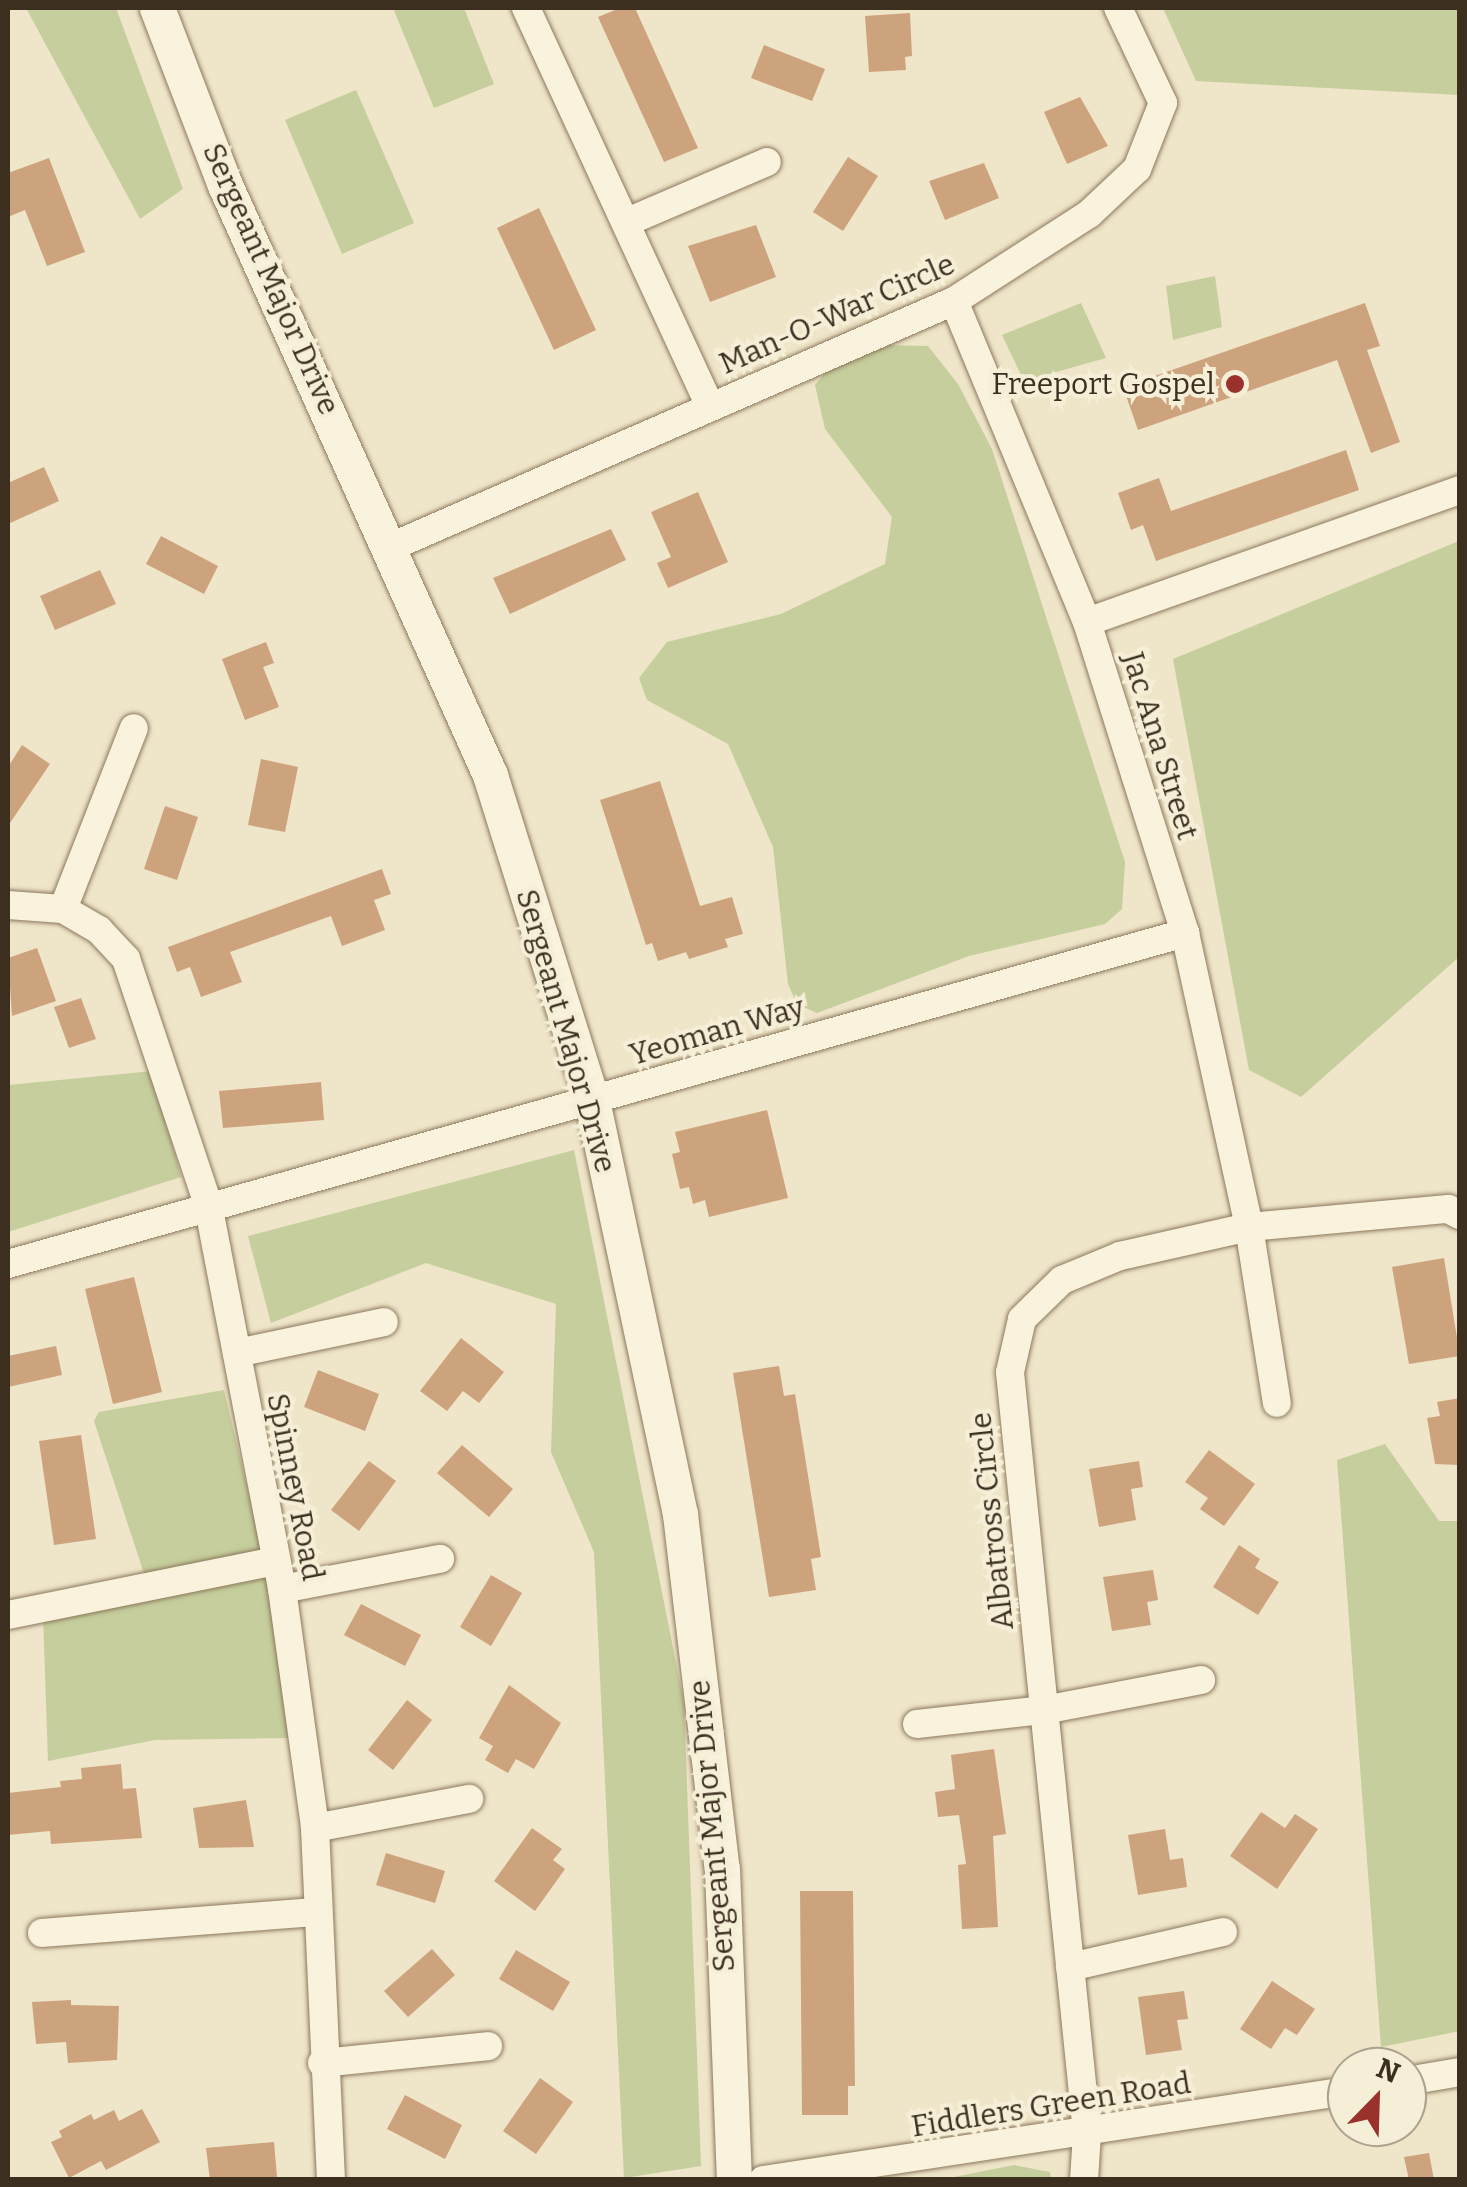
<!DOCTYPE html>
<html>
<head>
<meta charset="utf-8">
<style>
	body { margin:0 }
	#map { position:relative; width:1467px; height:2187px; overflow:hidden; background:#efe5c8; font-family:Bitter,serif }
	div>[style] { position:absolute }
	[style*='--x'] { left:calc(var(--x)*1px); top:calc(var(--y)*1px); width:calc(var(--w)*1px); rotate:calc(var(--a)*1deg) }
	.green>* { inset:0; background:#c5ce9c }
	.building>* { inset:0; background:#cda37e }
	.roads { filter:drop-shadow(0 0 2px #8c785d) drop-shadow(0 0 2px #8c785d) }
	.minor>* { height:28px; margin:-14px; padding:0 14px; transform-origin:14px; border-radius:14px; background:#f9f2dc }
	.tertiary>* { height:35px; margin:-17.5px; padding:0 17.5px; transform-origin:17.5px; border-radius:17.5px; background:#f9f2dc }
	.dots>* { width:28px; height:28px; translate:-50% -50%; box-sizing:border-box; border:5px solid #f6efd8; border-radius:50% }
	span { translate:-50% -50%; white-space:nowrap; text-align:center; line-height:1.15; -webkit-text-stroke:8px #f6efd8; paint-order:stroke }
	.street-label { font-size:30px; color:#3c2f20 }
	.poi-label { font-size:30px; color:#3c2f20 }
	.right { translate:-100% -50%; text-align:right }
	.frame { position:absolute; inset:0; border:10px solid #3c2f20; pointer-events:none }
	.north { position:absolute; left:1327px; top:2047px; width:100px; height:100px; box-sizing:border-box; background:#f6efd8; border:2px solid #aca28e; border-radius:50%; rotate:23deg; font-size:28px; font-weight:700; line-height:40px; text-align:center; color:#3c2f20 }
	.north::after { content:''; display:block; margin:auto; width:35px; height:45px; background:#9b312c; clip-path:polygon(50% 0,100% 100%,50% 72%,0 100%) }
</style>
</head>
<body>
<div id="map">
	<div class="green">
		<div style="clip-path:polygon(26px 8px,116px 8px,183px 189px,140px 219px)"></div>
		<div style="clip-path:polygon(393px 8px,464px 8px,494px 84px,434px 108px)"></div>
		<div style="clip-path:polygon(1163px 8px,1459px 8px,1459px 95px,1196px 81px)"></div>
		<div style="clip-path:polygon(356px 90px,414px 223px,342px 254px,285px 120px)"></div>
		<div style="clip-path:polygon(1215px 276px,1222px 327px,1173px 340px,1166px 286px)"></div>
		<div style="clip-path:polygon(1081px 303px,1106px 358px,1024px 381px,1002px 335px)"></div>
		<div style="clip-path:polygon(881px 345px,928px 346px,958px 384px,992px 449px,1125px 862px,1122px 909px,1105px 924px,969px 956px,817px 1013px,797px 1004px,788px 984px,773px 847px,728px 744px,647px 700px,639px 678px,667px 642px,781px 614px,885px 564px,892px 517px,825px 429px,815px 385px,831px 366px)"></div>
		<div style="clip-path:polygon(1459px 541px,1459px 957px,1301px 1097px,1249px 1070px,1173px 659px)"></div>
		<div style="clip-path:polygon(153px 1071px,181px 1177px,8px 1232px,8px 1085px)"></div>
		<div style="clip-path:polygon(574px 1150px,684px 1703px,701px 2166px,624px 2178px,594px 1552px,551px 1452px,556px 1304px,426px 1263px,271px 1323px,248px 1236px)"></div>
		<div style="clip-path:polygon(224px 1390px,279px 1621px,288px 1738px,155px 1740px,48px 1761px,43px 1615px,152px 1598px,94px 1421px,99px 1412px)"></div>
		<div style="clip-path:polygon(1385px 1444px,1439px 1521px,1459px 1521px,1460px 2031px,1381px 2047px,1337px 1460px)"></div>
		<div style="clip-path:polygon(1014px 2165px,1050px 2172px,1051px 2179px,944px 2179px)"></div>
	</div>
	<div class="building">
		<div style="clip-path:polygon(620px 8px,635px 8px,698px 148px,664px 162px,598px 17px)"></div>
		<div style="clip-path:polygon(910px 13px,912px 56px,905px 57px,906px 70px,869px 72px,865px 16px)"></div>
		<div style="clip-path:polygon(764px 45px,825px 69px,812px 101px,751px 78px)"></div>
		<div style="clip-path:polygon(1080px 97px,1108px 146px,1067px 164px,1044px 112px)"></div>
		<div style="clip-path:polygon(848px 157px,878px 176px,843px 231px,813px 212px)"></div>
		<div style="clip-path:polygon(49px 158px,85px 252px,47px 266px,25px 210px,8px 217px,8px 173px)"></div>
		<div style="clip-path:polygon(984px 163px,999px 198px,945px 220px,929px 181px)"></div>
		<div style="clip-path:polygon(539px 208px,596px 330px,554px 350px,497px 228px)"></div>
		<div style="clip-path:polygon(756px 225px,776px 277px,710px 302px,688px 246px)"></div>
		<div style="clip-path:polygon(1365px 303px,1380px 346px,1367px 350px,1400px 442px,1371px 453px,1337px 360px,1138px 430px,1123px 387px)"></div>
		<div style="clip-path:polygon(1346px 450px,1359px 490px,1156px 561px,1143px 525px,1131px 530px,1118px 493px,1159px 478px,1171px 511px)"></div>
		<div style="clip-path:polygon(44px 467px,59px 501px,8px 524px,8px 483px)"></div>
		<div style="clip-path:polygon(698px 492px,728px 562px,668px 588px,657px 563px,671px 557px,651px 512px)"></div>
		<div style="clip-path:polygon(611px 529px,626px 560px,510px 614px,493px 578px)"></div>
		<div style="clip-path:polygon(161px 536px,218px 566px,204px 594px,146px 564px)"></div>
		<div style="clip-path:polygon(100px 570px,116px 604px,55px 630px,40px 596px)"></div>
		<div style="clip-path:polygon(266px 642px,274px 663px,263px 667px,279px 707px,245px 720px,222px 659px)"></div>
		<div style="clip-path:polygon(22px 745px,50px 764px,8px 826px,8px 767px)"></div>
		<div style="clip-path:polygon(261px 759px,298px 767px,285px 832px,248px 825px)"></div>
		<div style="clip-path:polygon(660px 781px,700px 906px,732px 897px,743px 934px,725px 939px,728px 947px,689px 959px,686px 952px,658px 961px,652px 943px,646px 945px,600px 800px)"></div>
		<div style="clip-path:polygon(165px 806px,198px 817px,177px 880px,144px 869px)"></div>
		<div style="clip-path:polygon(382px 869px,391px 894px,374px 900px,385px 930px,342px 946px,331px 916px,230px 952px,242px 982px,201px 997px,190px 967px,177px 972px,168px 947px)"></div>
		<div style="clip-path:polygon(37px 948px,56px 1001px,12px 1016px,8px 958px)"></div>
		<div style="clip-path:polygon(81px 998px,96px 1039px,69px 1048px,54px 1007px)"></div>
		<div style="clip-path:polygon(321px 1082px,324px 1120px,223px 1128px,219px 1091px)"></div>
		<div style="clip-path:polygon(767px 1110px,788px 1198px,709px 1217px,705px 1200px,693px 1204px,689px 1187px,680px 1189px,672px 1154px,680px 1152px,675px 1132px)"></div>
		<div style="clip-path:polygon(1444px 1258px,1460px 1356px,1409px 1364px,1392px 1267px)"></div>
		<div style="clip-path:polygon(134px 1277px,162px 1392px,113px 1404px,85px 1289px)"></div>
		<div style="clip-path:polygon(461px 1338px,504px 1372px,479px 1403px,463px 1391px,447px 1411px,420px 1391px)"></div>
		<div style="clip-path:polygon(56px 1346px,62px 1375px,8px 1387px,8px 1356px)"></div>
		<div style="clip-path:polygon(779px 1366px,784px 1396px,795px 1394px,821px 1557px,811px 1559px,816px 1590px,769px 1597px,733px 1373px)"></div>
		<div style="clip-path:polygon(318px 1370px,379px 1394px,365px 1431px,304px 1407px)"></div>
		<div style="clip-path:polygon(1460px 1398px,1460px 1465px,1435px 1464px,1427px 1418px,1440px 1416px,1437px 1402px)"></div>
		<div style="clip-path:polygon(81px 1435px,96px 1539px,54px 1545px,39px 1441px)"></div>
		<div style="clip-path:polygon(462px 1445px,513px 1489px,489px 1517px,437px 1473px)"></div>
		<div style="clip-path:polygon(1209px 1450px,1255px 1484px,1224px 1526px,1200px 1509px,1208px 1498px,1185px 1482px)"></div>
		<div style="clip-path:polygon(369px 1461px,396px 1481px,359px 1531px,331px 1510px)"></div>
		<div style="clip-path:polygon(1139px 1461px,1143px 1487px,1131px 1489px,1136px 1520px,1099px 1527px,1089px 1469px)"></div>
		<div style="clip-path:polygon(1239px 1545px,1260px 1559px,1255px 1568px,1279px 1582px,1258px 1615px,1213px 1587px)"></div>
		<div style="clip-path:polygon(1153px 1570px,1158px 1600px,1147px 1602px,1151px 1625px,1112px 1631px,1103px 1577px)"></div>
		<div style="clip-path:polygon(491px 1575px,522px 1593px,491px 1646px,460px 1627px)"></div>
		<div style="clip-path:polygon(361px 1604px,421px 1635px,405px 1666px,344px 1635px)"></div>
		<div style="clip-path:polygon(509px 1685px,561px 1723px,534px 1769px,516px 1759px,508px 1773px,485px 1760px,493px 1746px,479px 1738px)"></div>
		<div style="clip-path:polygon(407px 1700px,432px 1720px,393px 1770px,368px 1750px)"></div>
		<div style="clip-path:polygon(994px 1749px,1006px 1834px,993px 1836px,998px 1927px,962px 1929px,958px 1865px,966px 1864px,959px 1815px,938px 1817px,935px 1792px,955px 1789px,951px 1755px)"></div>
		<div style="clip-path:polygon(121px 1764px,123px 1789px,136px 1788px,142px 1838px,51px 1844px,50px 1831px,8px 1835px,8px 1793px,61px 1787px,60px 1781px,82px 1779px,81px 1768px)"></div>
		<div style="clip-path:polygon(246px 1800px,254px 1847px,199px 1848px,193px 1808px)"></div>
		<div style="clip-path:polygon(1261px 1812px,1285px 1828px,1295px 1814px,1318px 1829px,1277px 1889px,1230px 1856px)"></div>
		<div style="clip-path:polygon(532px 1828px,562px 1849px,553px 1860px,565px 1869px,535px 1911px,494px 1881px)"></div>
		<div style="clip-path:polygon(1165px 1829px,1170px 1860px,1183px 1858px,1187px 1887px,1138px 1895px,1128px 1835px)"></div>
		<div style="clip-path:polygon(386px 1853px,445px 1871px,435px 1903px,376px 1885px)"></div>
		<div style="clip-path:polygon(800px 1891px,853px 1891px,855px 2086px,848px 2086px,848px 2115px,802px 2115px)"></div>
		<div style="clip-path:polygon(432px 1949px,455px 1975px,408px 2017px,384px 1991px)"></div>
		<div style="clip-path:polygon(516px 1950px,570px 1982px,553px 2011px,499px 1979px)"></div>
		<div style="clip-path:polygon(1272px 1981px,1315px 2009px,1297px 2035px,1285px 2028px,1271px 2049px,1240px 2029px)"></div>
		<div style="clip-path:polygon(1184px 1991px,1188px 2019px,1177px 2020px,1182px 2050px,1146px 2055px,1138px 1997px)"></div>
		<div style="clip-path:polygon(71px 2000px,71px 2005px,119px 2006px,117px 2060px,68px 2063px,66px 2042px,36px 2044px,32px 2002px)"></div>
		<div style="clip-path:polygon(540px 2078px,573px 2102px,536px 2154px,503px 2131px)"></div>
		<div style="clip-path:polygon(405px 2095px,462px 2125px,445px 2159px,387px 2129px)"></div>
		<div style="clip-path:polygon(142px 2109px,160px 2142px,106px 2170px,101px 2161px,69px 2178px,51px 2142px,62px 2137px,59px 2131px,91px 2114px,94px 2120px,114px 2110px,119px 2121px)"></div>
		<div style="clip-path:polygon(274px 2142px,277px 2177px,210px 2180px,206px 2148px)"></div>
		<div style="clip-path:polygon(1429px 2153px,1434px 2180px,1409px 2180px,1404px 2157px)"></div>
	</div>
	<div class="roads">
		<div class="minor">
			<div style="--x:526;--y:8;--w:439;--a:65.2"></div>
			<div style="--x:627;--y:222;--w:152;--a:-23.2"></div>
			<div style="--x:954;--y:301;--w:347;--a:67.5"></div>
			<div style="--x:1087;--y:622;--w:326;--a:72.5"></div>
			<div style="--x:1185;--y:933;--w:301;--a:77.7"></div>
			<div style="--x:1249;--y:1227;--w:178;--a:81"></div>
			<div style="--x:393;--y:546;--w:612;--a:-23.59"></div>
			<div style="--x:954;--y:301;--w:161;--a:-32.8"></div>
			<div style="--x:1089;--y:214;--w:66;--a:-43.2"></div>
			<div style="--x:1137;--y:169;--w:71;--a:-68.5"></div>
			<div style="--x:1163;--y:103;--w:105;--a:-115.3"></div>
			<div style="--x:1087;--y:622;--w:396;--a:-19.5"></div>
			<div style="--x:8;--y:905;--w:55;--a:4.2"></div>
			<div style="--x:63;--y:909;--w:42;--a:30.3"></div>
			<div style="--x:99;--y:930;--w:40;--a:47"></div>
			<div style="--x:126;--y:959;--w:258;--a:71.5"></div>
			<div style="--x:208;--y:1204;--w:392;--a:79.1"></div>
			<div style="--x:282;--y:1589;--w:241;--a:82.1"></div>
			<div style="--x:315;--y:1828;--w:352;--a:87.4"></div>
			<div style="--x:63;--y:909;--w:194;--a:-68.6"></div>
			<div style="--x:8;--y:1264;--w:1223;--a:-15.71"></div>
			<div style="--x:237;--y:1353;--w:150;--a:-11.9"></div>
			<div style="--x:282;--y:1589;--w:161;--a:-10.8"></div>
			<div style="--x:8;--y:1615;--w:273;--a:-11.4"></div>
			<div style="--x:917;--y:1724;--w:128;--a:-6.3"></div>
			<div style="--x:1044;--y:1710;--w:160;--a:-10.8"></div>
			<div style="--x:315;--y:1828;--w:157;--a:-10.7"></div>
			<div style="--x:42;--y:1933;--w:276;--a:-4.4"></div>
			<div style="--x:1070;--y:1967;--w:157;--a:-12.9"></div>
			<div style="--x:322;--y:2063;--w:167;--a:-5.8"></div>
			<div style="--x:1407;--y:2081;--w:54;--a:-9.6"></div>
			<div style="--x:763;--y:2180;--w:591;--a:-8.67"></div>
			<div style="--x:1084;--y:2180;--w:47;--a:-86.3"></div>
			<div style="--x:1087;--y:2133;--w:765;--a:-95.78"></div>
			<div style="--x:1010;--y:1372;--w:54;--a:-77.2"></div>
			<div style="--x:1022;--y:1319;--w:56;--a:-44.3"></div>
			<div style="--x:1062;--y:1280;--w:63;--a:-22.5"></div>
			<div style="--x:1120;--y:1256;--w:132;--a:-12.7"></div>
			<div style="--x:1249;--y:1227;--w:200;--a:-5.2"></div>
			<div style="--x:1448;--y:1209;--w:13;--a:27"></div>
		</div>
		<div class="tertiary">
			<div style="--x:157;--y:8;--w:190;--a:69"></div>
			<div style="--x:225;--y:185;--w:647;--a:65.81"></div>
			<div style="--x:490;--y:775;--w:341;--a:72.6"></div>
			<div style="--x:592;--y:1100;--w:423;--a:78"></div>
			<div style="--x:680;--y:1514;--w:357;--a:83.3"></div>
			<div style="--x:722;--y:1869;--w:311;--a:87.8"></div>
		</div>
	</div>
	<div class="dots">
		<div style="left:1235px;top:384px;background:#9b312c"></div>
	</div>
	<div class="street-label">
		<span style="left:271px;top:279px;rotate:66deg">Sergeant Major Drive</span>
		<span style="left:837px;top:314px;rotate:-24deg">Man-O-War Circle</span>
		<span style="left:1160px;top:746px;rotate:73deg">Jac Ana Street</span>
		<span style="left:566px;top:1031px;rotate:74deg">Sergeant Major Drive</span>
		<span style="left:717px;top:1031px;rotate:-16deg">Yeoman Way</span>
		<span style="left:295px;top:1487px;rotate:79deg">Spinney Road</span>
		<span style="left:992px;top:1521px;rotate:-96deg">Albatross Circle</span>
		<span style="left:712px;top:1826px;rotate:-95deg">Sergeant Major Drive</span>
		<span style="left:1051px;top:2105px;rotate:-9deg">Fiddlers Green Road</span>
	</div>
	<div class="poi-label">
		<span class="right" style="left:1215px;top:384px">Freeport Gospel</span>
	</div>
	<div class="frame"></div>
	<div class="north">N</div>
</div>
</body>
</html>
